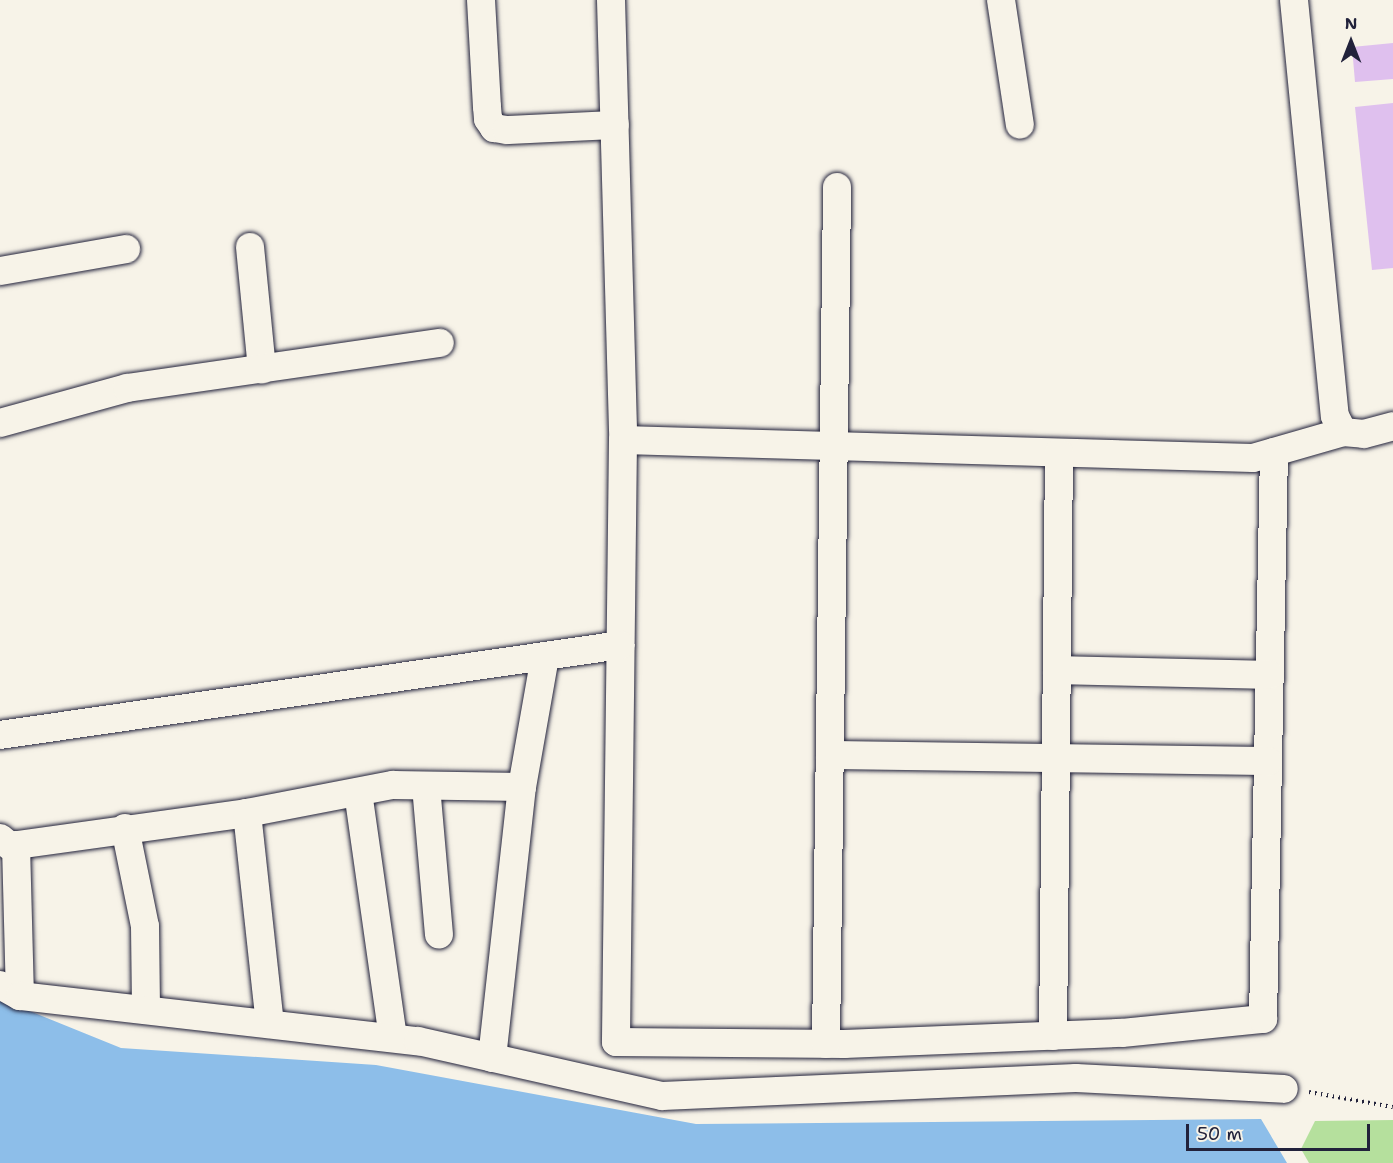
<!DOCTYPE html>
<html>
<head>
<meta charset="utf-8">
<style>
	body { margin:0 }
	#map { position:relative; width:1393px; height:1163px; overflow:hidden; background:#f7f3e8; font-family:"Shantell Sans",sans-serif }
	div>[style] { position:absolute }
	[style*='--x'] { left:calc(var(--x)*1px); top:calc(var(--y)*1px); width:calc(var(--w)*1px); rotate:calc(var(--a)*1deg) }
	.green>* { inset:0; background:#b5e09d }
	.water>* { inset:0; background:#8dbee9 }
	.building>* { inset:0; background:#dfc0ee }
	.path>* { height:4px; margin-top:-2px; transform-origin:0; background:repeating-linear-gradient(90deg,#22223b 0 1.5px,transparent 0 6px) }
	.roads { filter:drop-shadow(0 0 2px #22223b) drop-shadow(0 0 2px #22223b) }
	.minor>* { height:28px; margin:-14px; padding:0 14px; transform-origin:14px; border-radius:14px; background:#f7f3e8 }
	span { translate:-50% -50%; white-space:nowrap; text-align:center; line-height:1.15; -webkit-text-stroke:6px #f7f3e8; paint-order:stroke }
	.north { position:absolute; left:1321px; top:12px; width:60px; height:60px; -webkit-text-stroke:4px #f7f3e8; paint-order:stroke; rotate:0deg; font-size:16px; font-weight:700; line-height:24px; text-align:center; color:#22223b }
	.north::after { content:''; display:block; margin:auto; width:21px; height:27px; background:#22223b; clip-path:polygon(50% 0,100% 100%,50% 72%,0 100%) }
	.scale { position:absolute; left:1186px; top:1124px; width:184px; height:27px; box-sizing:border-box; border:3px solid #22223b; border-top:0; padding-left:8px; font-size:18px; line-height:21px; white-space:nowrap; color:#22223b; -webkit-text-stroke:4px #f7f3e8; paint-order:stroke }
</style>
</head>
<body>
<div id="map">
	<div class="green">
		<div style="clip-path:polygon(1393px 1120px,1393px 1163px,1309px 1163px,1301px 1149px,1315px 1121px)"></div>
	</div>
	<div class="water">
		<div style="clip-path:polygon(0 999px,121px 1048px,376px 1065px,696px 1124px,1261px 1119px,1287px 1163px,0 1163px)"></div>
	</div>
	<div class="building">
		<div style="clip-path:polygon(1393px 43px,1393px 79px,1355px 82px,1352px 47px)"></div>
		<div style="clip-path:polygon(1393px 103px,1393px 268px,1372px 270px,1355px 107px)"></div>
	</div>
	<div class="path">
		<div style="--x:1309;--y:1092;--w:85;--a:10.1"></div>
	</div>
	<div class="roads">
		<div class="minor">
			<div style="--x:481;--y:0;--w:107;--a:86.8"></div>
			<div style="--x:487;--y:107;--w:12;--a:85"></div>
			<div style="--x:488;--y:119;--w:11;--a:56"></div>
			<div style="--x:494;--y:128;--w:13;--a:9"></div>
			<div style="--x:507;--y:130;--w:108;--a:-2.7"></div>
			<div style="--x:611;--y:0;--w:440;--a:88.4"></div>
			<div style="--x:623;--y:440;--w:602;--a:90.67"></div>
			<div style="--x:616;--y:1042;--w:228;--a:0.5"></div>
			<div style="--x:844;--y:1044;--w:278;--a:-2.3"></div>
			<div style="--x:1122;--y:1033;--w:142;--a:-5.7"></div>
			<div style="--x:1263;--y:1019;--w:567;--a:-88.89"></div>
			<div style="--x:1001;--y:0;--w:126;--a:81.4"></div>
			<div style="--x:1294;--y:0;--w:418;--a:84.4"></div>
			<div style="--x:1335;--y:416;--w:18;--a:63"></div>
			<div style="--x:1343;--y:432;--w:21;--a:5"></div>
			<div style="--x:1364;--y:434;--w:30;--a:-15"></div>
			<div style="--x:250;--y:247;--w:123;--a:84.4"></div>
			<div style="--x:0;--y:271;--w:128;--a:-9.9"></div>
			<div style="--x:0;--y:423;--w:132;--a:-15.4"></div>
			<div style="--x:127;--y:388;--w:316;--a:-8.2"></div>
			<div style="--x:623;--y:440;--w:630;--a:1.64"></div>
			<div style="--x:1253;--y:458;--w:94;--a:-16.1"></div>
			<div style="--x:1057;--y:670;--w:213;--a:1.3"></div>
			<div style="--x:0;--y:735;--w:627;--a:-8.25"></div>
			<div style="--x:830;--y:755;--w:438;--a:0.8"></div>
			<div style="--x:426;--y:786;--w:149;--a:85"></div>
			<div style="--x:358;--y:792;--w:248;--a:81.9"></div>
			<div style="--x:247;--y:813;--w:212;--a:83.8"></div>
			<div style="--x:125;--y:828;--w:100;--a:78.5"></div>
			<div style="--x:145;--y:926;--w:84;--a:89.3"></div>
			<div style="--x:0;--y:838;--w:13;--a:39"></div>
			<div style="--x:10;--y:846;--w:239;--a:-7.9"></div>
			<div style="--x:247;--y:813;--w:149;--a:-10.9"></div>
			<div style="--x:393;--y:785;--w:129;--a:0.9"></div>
			<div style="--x:16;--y:845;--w:151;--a:88.5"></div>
			<div style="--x:0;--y:985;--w:23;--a:29"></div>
			<div style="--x:20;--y:996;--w:401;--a:6.5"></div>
			<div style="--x:418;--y:1041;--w:250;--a:12.7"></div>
			<div style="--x:662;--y:1096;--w:414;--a:-2.5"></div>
			<div style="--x:1076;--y:1078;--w:208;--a:3"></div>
			<div style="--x:1053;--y:1036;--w:583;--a:-89.41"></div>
			<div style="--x:826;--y:1044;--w:857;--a:-89.26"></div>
			<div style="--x:492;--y:1058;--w:273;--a:-83.7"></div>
			<div style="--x:522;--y:787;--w:133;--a:-80"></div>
		</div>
	</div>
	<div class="north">N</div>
	<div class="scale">50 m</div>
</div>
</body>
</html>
